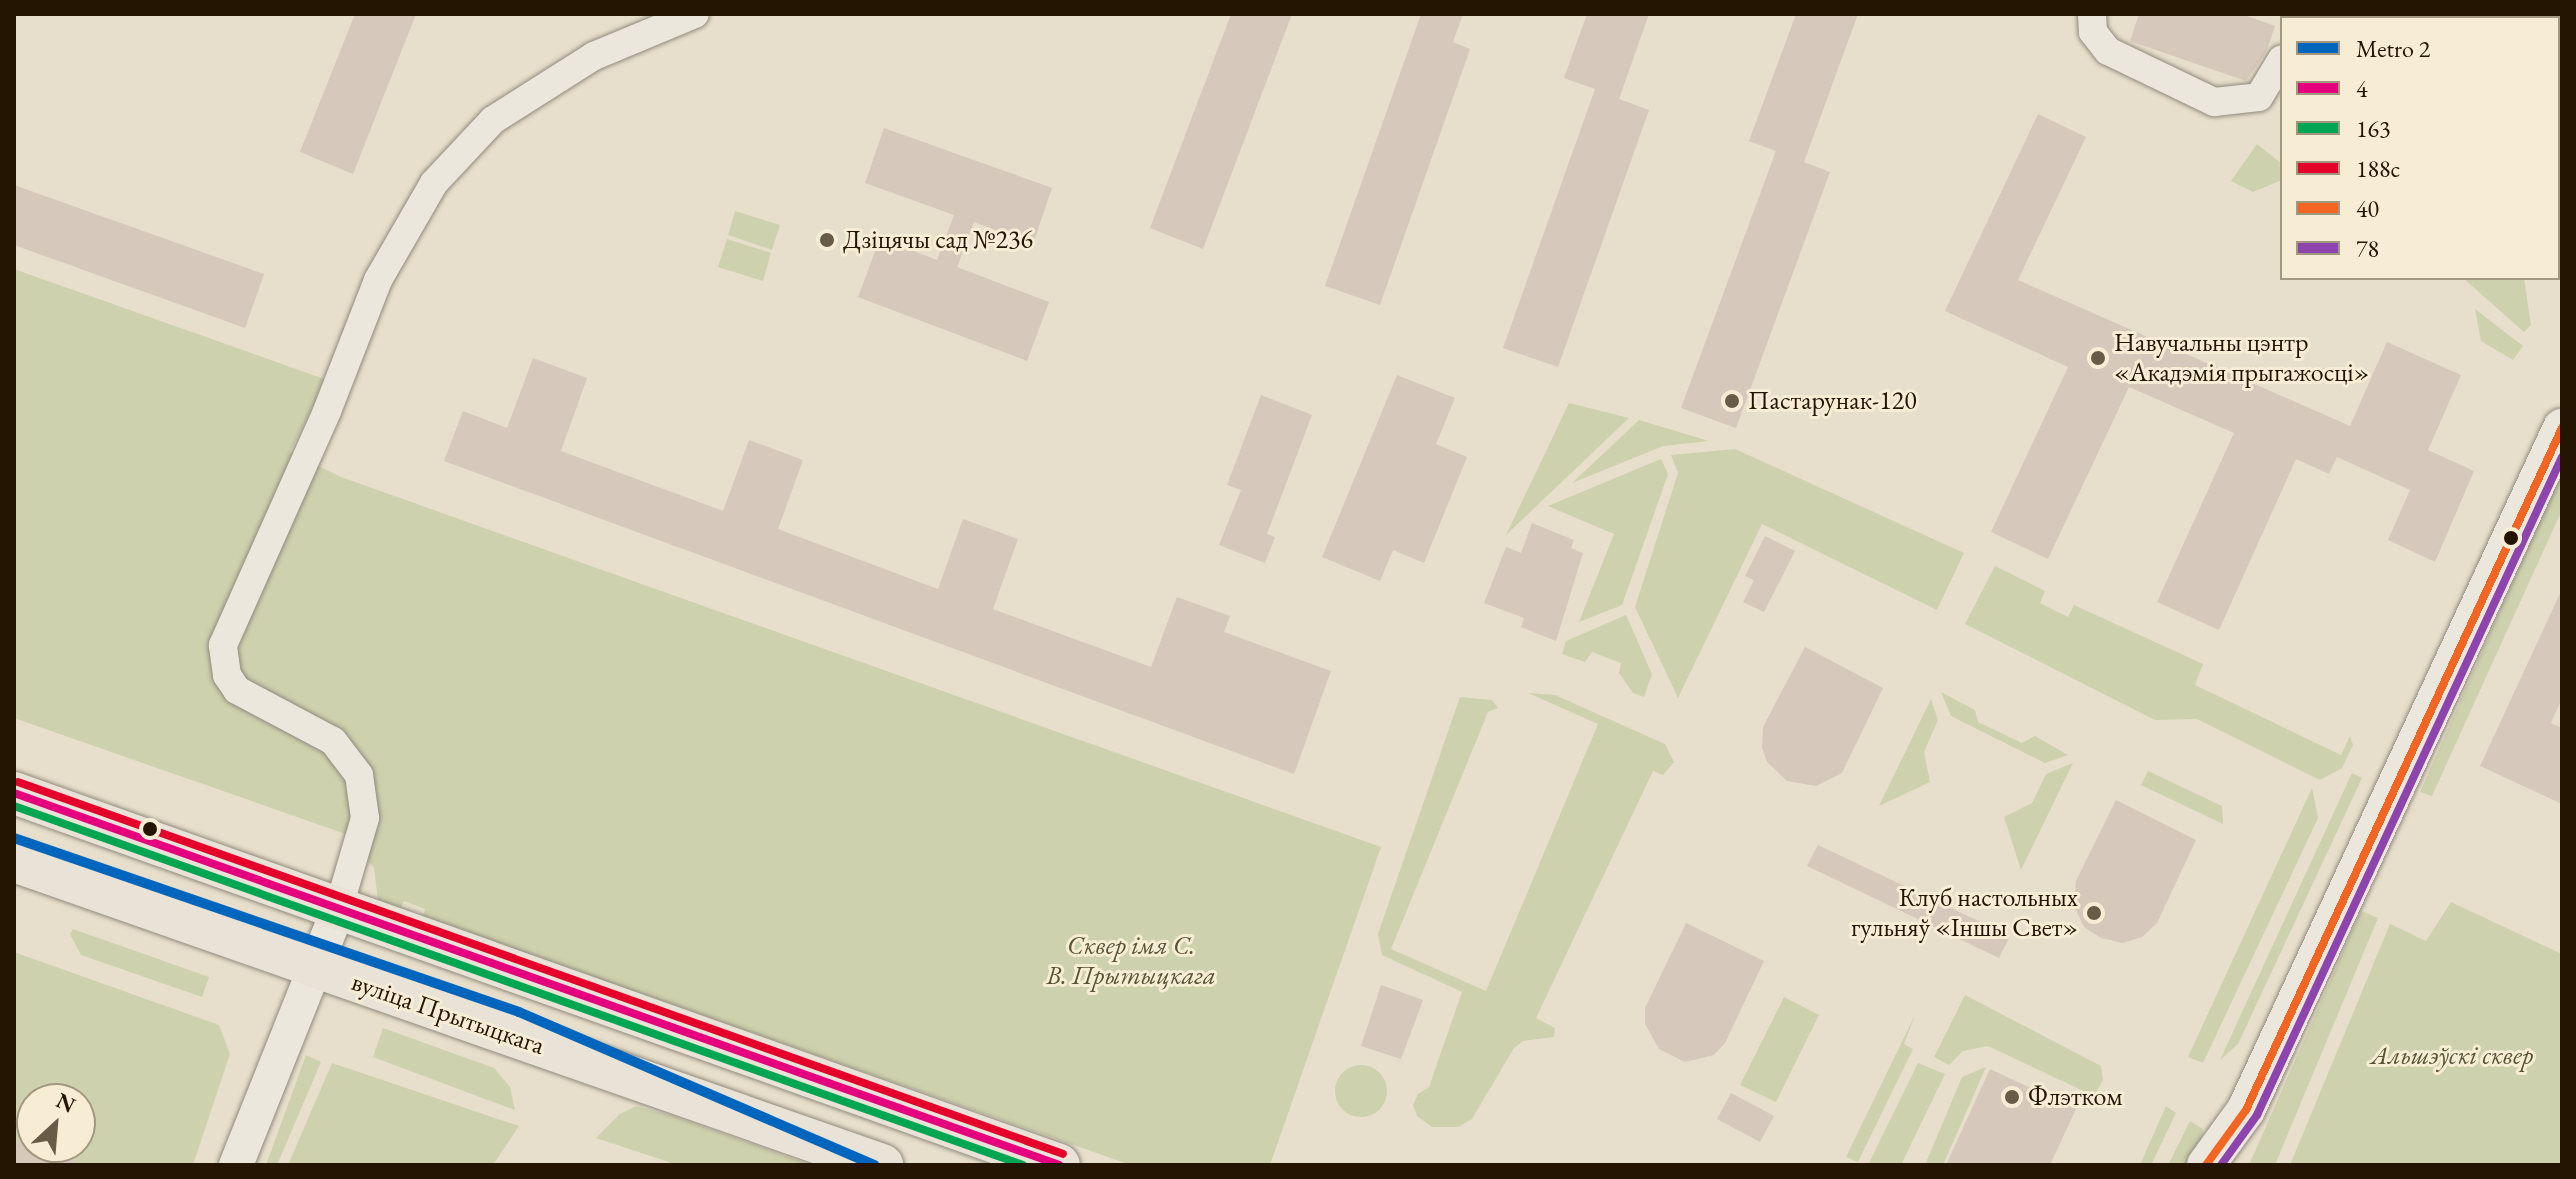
<!DOCTYPE html>
<html>
<head>
<meta charset="utf-8">
<style>
	body { margin:0 }
	#map { position:relative; width:2576px; height:1179px; overflow:hidden; background:#e7dfcb; font-family:"EB Garamond",serif }
	div>[style] { position:absolute }
	[style*='--x'] { left:calc(var(--x)*1px); top:calc(var(--y)*1px); width:calc(var(--w)*1px); rotate:calc(var(--a)*1deg) }
	.green>* { inset:0; background:#cdd1ad }
	.round { border-radius:50% }
	.building>* { inset:0; background:#d6c8bb }
	.roads { filter:drop-shadow(0 0 2px #918a7d) drop-shadow(0 0 2px #918a7d) }
	.minor>* { height:28px; margin:-14px; padding:0 14px; transform-origin:14px; border-radius:14px; background:#ebe7dd }
	.tertiary>* { height:34px; margin:-17px; padding:0 17px; transform-origin:17px; border-radius:17px; background:#ebe7dd }
	.secondary>* { height:38px; margin:-19px; padding:0 19px; transform-origin:19px; border-radius:19px; background:#ebe7dd }
	.primary>* { height:42px; margin:-21px; padding:0 21px; transform-origin:21px; border-radius:21px; background:#e8e2d7 }
	.bus-1>* { height:8px; margin:-4px; padding:0 4px; transform-origin:4px; border-radius:4px; background:#e5007d }
	.bus-2>* { height:8px; margin:-4px; padding:0 4px; transform-origin:4px; border-radius:4px; background:#00a651 }
	.bus-3>* { height:8px; margin:-4px; padding:0 4px; transform-origin:4px; border-radius:4px; background:#e4002b }
	.bus-4>* { height:8px; margin:-4px; padding:0 4px; transform-origin:4px; border-radius:4px; background:#f26522 }
	.bus-5>* { height:8px; margin:-4px; padding:0 4px; transform-origin:4px; border-radius:4px; background:#8e44ad }
	.metro-1>* { height:10px; margin:-5px; padding:0 5px; transform-origin:5px; border-radius:5px; background:#0065bd }
	.dots>* { width:22px; height:22px; translate:-50% -50%; box-sizing:border-box; border:4px solid #f7edd5; border-radius:50% }
	span { translate:-50% -50%; white-space:nowrap; text-align:center; line-height:1.15; -webkit-text-stroke:6px #f7edd5; paint-order:stroke }
	.poi-label { font-size:26px; color:#231501 }
	.left { translate:0 -50%; text-align:left }
	.right { translate:-100% -50%; text-align:right }
	.park-label { font-size:26px; color:#575334; font-style:italic }
	.street-label { font-size:26px; color:#231501 }
	.frame { position:absolute; inset:0; border:16px solid #231501; pointer-events:none }
	.legend { position:absolute; left:2280px; top:16px; width:280px; height:264px; box-sizing:border-box; background:#f7edd5; border:2px solid #a29780; margin:0; padding:10px 14px; list-style:none; font-size:24px; color:#231501 }
	.legend li { display:flex; align-items:center; gap:16px; height:40px }
	.legend b { width:40px; border:2px solid #a29780 }
	.north { position:absolute; left:16px; top:1083px; width:80px; height:80px; box-sizing:border-box; background:#f7edd5; border:2px solid #a29780; border-radius:50%; rotate:26deg; font-size:22px; font-weight:700; line-height:32px; text-align:center; color:#231501 }
	.north::after { content:''; display:block; margin:auto; width:28px; height:36px; background:#685c48; clip-path:polygon(50% 0,100% 100%,50% 72%,0 100%) }
</style>
</head>
<body>
<div id="map">
	<div class="green">
		<div style="clip-path:polygon(2257px 144px,2282px 164px,2282px 180px,2253px 192px,2231px 181px)"></div>
		<div style="clip-path:polygon(735px 211px,780px 225px,772px 250px,728px 235px)"></div>
		<div style="clip-path:polygon(727px 239px,771px 253px,763px 281px,718px 267px)"></div>
		<div style="clip-path:polygon(14px 269px,327px 380px,290px 452px,341px 477px,1381px 847px,1270px 1165px,1131px 1165px,423px 917px,425px 909px,404px 901px,400px 909px,378px 901px,374px 868px,343px 833px,14px 718px)"></div>
		<div style="clip-path:polygon(2463px 278px,2524px 278px,2531px 325px,2524px 332px)"></div>
		<div style="clip-path:polygon(2475px 309px,2523px 346px,2513px 360px,2481px 341px)"></div>
		<div style="clip-path:polygon(1569px 403px,1629px 418px,1506px 535px)"></div>
		<div style="clip-path:polygon(1639px 420px,1709px 441px,1663px 446px,1572px 483px)"></div>
		<div style="clip-path:polygon(1735px 449px,1964px 553px,1937px 610px,1762px 524px,1678px 698px,1635px 607px,1678px 473px,1671px 455px)"></div>
		<div style="clip-path:polygon(1661px 459px,1668px 474px,1622px 605px,1579px 622px,1614px 534px,1548px 506px)"></div>
		<div style="clip-path:polygon(2562px 471px,2562px 510px,2432px 796px,2420px 792px)"></div>
		<div style="clip-path:polygon(1995px 566px,2045px 591px,2040px 603px,2068px 617px,2074px 605px,2203px 664px,2195px 685px,2341px 755px,2350px 736px,2353px 745px,2342px 768px,2320px 780px,2197px 719px,2155px 720px,1965px 624px)"></div>
		<div style="clip-path:polygon(1626px 615px,1652px 674px,1644px 697px,1633px 693px,1619px 673px,1621px 663px,1592px 652px,1585px 662px,1562px 654px,1566px 641px)"></div>
		<div style="clip-path:polygon(1941px 692px,1975px 710px,1978px 722px,2022px 743px,2035px 736px,2068px 755px,2045px 763px,1951px 716px)"></div>
		<div style="clip-path:polygon(1528px 693px,1555px 695px,1665px 744px,1674px 762px,1663px 775px,1653px 771px,1536px 1018px,1555px 1028px,1554px 1037px,1523px 1041px,1514px 1048px,1472px 1119px,1458px 1127px,1432px 1127px,1417px 1116px,1413px 1105px,1418px 1094px,1429px 1087px,1462px 992px,1382px 955px,1378px 934px,1460px 697px,1492px 700px,1498px 708px,1488px 712px,1391px 949px,1486px 991px,1598px 724px)"></div>
		<div style="clip-path:polygon(1931px 699px,1938px 720px,1924px 752px,1930px 782px,1879px 806px)"></div>
		<div style="clip-path:polygon(2073px 763px,2021px 870px,2004px 817px,2032px 803px,2046px 774px)"></div>
		<div style="clip-path:polygon(2148px 771px,2222px 806px,2223px 824px,2141px 785px)"></div>
		<div style="clip-path:polygon(2352px 773px,2362px 778px,2238px 1044px,2220px 1060px)"></div>
		<div style="clip-path:polygon(2312px 788px,2318px 818px,2203px 1063px,2188px 1057px)"></div>
		<div style="clip-path:polygon(2451px 902px,2562px 954px,2562px 1165px,2290px 1165px,2390px 924px,2426px 941px)"></div>
		<div style="clip-path:polygon(2361px 911px,2378px 918px,2275px 1165px,2249px 1165px)"></div>
		<div style="clip-path:polygon(73px 929px,209px 977px,202px 997px,81px 955px,70px 934px)"></div>
		<div style="clip-path:polygon(14px 952px,219px 1025px,230px 1054px,193px 1165px,74px 1165px,34px 1147px,80px 1147px,80px 1099px,32px 1099px,32px 1146px,14px 1140px)"></div>
		<div style="clip-path:polygon(1965px 995px,2101px 1066px,2103px 1080px,2094px 1096px,1988px 1046px,1963px 1051px,1949px 1065px,1934px 1057px)"></div>
		<div style="clip-path:polygon(1784px 997px,1819px 1015px,1776px 1102px,1740px 1085px)"></div>
		<div style="clip-path:polygon(1915px 1015px,1904px 1044px,1913px 1049px,1858px 1162px,1846px 1157px)"></div>
		<div style="clip-path:polygon(383px 1028px,494px 1068px,510px 1087px,515px 1110px,373px 1057px)"></div>
		<div style="clip-path:polygon(306px 1055px,321px 1062px,277px 1165px,266px 1165px)"></div>
		<div style="clip-path:polygon(332px 1063px,519px 1126px,493px 1165px,288px 1165px)"></div>
		<div style="clip-path:polygon(1918px 1063px,1945px 1074px,1901px 1165px,1868px 1165px)"></div>
		<div class="round" style="left:1335px;top:1065px;width:52px;height:52px"></div>
		<div style="clip-path:polygon(1986px 1067px,1943px 1165px,1925px 1165px,1962px 1077px)"></div>
		<div style="clip-path:polygon(636px 1106px,670px 1115px,811px 1165px,678px 1165px,596px 1138px,620px 1114px)"></div>
		<div style="clip-path:polygon(2166px 1106px,2176px 1113px,2151px 1165px,2140px 1165px)"></div>
		<div style="clip-path:polygon(2190px 1121px,2203px 1129px,2200px 1146px,2190px 1165px,2168px 1165px)"></div>
	</div>
	<div class="building">
		<div style="clip-path:polygon(355px 14px,416px 14px,353px 174px,300px 152px)"></div>
		<div style="clip-path:polygon(1231px 14px,1292px 14px,1203px 249px,1150px 228px)"></div>
		<div style="clip-path:polygon(1421px 14px,1463px 14px,1453px 42px,1470px 49px,1380px 305px,1325px 286px)"></div>
		<div style="clip-path:polygon(1587px 14px,1649px 14px,1619px 99px,1649px 110px,1558px 367px,1503px 348px,1595px 89px,1564px 78px)"></div>
		<div style="clip-path:polygon(1796px 14px,1858px 14px,1804px 162px,1830px 172px,1736px 428px,1681px 408px,1776px 151px,1749px 141px)"></div>
		<div style="clip-path:polygon(2139px 14px,2242px 14px,2275px 26px,2266px 52px,2246px 81px,2130px 41px)"></div>
		<div style="clip-path:polygon(2038px 114px,2086px 137px,2018px 280px,2350px 426px,2387px 342px,2461px 375px,2428px 450px,2474px 471px,2435px 562px,2388px 540px,2410px 490px,2337px 457px,2329px 474px,2296px 459px,2219px 630px,2157px 602px,2234px 433px,2129px 387px,2048px 559px,1991px 532px,2068px 367px,1945px 311px)"></div>
		<div style="clip-path:polygon(884px 128px,1052px 188px,1033px 244px,974px 222px,957px 267px,1049px 302px,1027px 361px,858px 297px,880px 238px,937px 260px,954px 215px,865px 183px)"></div>
		<div style="clip-path:polygon(14px 185px,264px 274px,245px 328px,14px 245px)"></div>
		<div style="clip-path:polygon(533px 358px,587px 378px,561px 451px,723px 511px,749px 440px,803px 460px,778px 529px,938px 589px,963px 519px,1018px 539px,993px 609px,1151px 667px,1177px 597px,1230px 616px,1224px 632px,1331px 671px,1294px 774px,444px 461px,463px 411px,507px 428px)"></div>
		<div style="clip-path:polygon(1397px 375px,1455px 398px,1436px 444px,1467px 457px,1424px 563px,1393px 550px,1380px 581px,1322px 557px)"></div>
		<div style="clip-path:polygon(1261px 395px,1312px 415px,1267px 534px,1275px 537px,1265px 563px,1219px 545px,1241px 490px,1227px 485px)"></div>
		<div style="clip-path:polygon(1532px 523px,1574px 540px,1571px 548px,1583px 553px,1556px 641px,1521px 627px,1524px 618px,1484px 603px,1506px 547px,1521px 553px)"></div>
		<div style="clip-path:polygon(1765px 536px,1795px 551px,1764px 612px,1743px 602px,1754px 580px,1745px 576px)"></div>
		<div style="clip-path:polygon(2562px 589px,2562px 698px,2551px 723px,2562px 728px,2562px 804px,2480px 766px)"></div>
		<div style="clip-path:polygon(1805px 647px,1883px 688px,1842px 773px,1816px 786px,1787px 781px,1767px 762px,1762px 748px,1763px 727px)"></div>
		<div style="clip-path:polygon(2116px 800px,2196px 840px,2157px 923px,2142px 937px,2123px 943px,2101px 938px,2084px 927px,2074px 906px,2076px 881px)"></div>
		<div style="clip-path:polygon(1818px 845px,2010px 936px,1999px 958px,1807px 866px)"></div>
		<div style="clip-path:polygon(1686px 923px,1764px 961px,1725px 1043px,1714px 1055px,1685px 1062px,1659px 1049px,1645px 1024px,1645px 1008px)"></div>
		<div style="clip-path:polygon(1381px 985px,1423px 1000px,1401px 1059px,1361px 1046px)"></div>
		<div style="clip-path:polygon(1990px 1069px,2076px 1109px,2050px 1165px,1946px 1165px)"></div>
		<div style="clip-path:polygon(1731px 1093px,1774px 1116px,1760px 1142px,1717px 1119px)"></div>
		<div style="clip-path:polygon(14px 1140px,76px 1161px,75px 1165px,14px 1165px)"></div>
	</div>
	<div class="roads">
		<div class="minor">
			<div style="--x:2092;--y:14;--w:18;--a:87"></div>
			<div style="--x:2093;--y:32;--w:24;--a:52"></div>
			<div style="--x:2108;--y:51;--w:118;--a:25.7"></div>
			<div style="--x:2214;--y:102;--w:45;--a:-6.3"></div>
			<div style="--x:2259;--y:97;--w:44;--a:-58.8"></div>
			<div style="--x:2302;--y:18;--w:4;--a:-63"></div>
			<div style="--x:338;--y:910;--w:96;--a:-73.6"></div>
			<div style="--x:365;--y:818;--w:43;--a:-97.9"></div>
			<div style="--x:359;--y:775;--w:43;--a:-127.4"></div>
			<div style="--x:333;--y:741;--w:109;--a:-152"></div>
			<div style="--x:237;--y:690;--w:18;--a:-124"></div>
			<div style="--x:227;--y:675;--w:30;--a:-98"></div>
			<div style="--x:223;--y:645;--w:256;--a:-66"></div>
			<div style="--x:327;--y:411;--w:141;--a:-68.7"></div>
			<div style="--x:378;--y:280;--w:112;--a:-60"></div>
			<div style="--x:434;--y:183;--w:86;--a:-46.9"></div>
			<div style="--x:493;--y:120;--w:120;--a:-32.4"></div>
			<div style="--x:594;--y:56;--w:109;--a:-22.6"></div>
		</div>
		<div class="tertiary">
			<div style="--x:236;--y:1165;--w:275;--a:-68.2"></div>
		</div>
		<div class="secondary">
			<div style="--x:2206;--y:1165;--w:68;--a:-54"></div>
			<div style="--x:2246;--y:1110;--w:752;--a:-65.14"></div>
		</div>
		<div class="primary">
			<div style="--x:14;--y:793;--w:1109;--a:19.59"></div>
			<div style="--x:14;--y:861;--w:920;--a:19.3"></div>
		</div>
	</div>
	<div class="bus-1">
		<div style="--x:14;--y:793;--w:1109;--a:19.59"></div>
	</div>
	<div class="bus-2">
		<div style="--x:14;--y:806;--w:1071;--a:19.59"></div>
	</div>
	<div class="bus-3">
		<div style="--x:18;--y:782;--w:1109;--a:19.59"></div>
	</div>
	<div class="bus-4">
		<div style="--x:2206;--y:1165;--w:68;--a:-54"></div>
		<div style="--x:2246;--y:1110;--w:752;--a:-65.14"></div>
	</div>
	<div class="bus-5">
		<div style="--x:2221;--y:1165;--w:62;--a:-54.2"></div>
		<div style="--x:2257;--y:1115;--w:725;--a:-65.13"></div>
	</div>
	<div class="metro-1">
		<div style="--x:14;--y:838;--w:534;--a:19.01"></div>
		<div style="--x:519;--y:1012;--w:387;--a:23.3"></div>
	</div>
	<div class="dots">
		<div style="left:827px;top:240px;background:#685c48"></div>
		<div style="left:2098px;top:358px;background:#685c48"></div>
		<div style="left:1732px;top:401px;background:#685c48"></div>
		<div style="left:2511px;top:538px;background:#231501"></div>
		<div style="left:150px;top:829px;background:#231501"></div>
		<div style="left:2094px;top:913px;background:#685c48"></div>
		<div style="left:2012px;top:1097px;background:#685c48"></div>
	</div>
	<div class="poi-label">
		<span class="left" style="left:843px;top:240px">Дзіцячы сад №236</span>
		<span class="left" style="left:2114px;top:358px">Навучальны цэнтр<br>«Акадэмія прыгажосці»</span>
		<span class="left" style="left:1748px;top:401px">Пастарунак-120</span>
		<span class="right" style="left:2078px;top:913px">Клуб настольных<br>гульняў «Іншы Свет»</span>
		<span class="left" style="left:2028px;top:1097px">Флэтком</span>
	</div>
	<div class="park-label">
		<span style="left:1131px;top:961px">Сквер імя С.<br>В. Прытыцкага</span>
		<span style="left:2452px;top:1056px">Альшэўскі сквер</span>
	</div>
	<div class="street-label">
		<span style="left:448px;top:1014px;rotate:19deg">вуліца Прытыцкага</span>
	</div>
	<div class="frame"></div>
	<ul class="legend">
	<li><b style="height:10px;background:#0065bd"></b>Metro 2</li>
	<li><b style="height:10px;background:#e5007d"></b>4</li>
	<li><b style="height:10px;background:#00a651"></b>163</li>
	<li><b style="height:10px;background:#e4002b"></b>188с</li>
	<li><b style="height:10px;background:#f26522"></b>40</li>
	<li><b style="height:10px;background:#8e44ad"></b>78</li>
	</ul>
	<div class="north">N</div>
</div>
</body>
</html>
